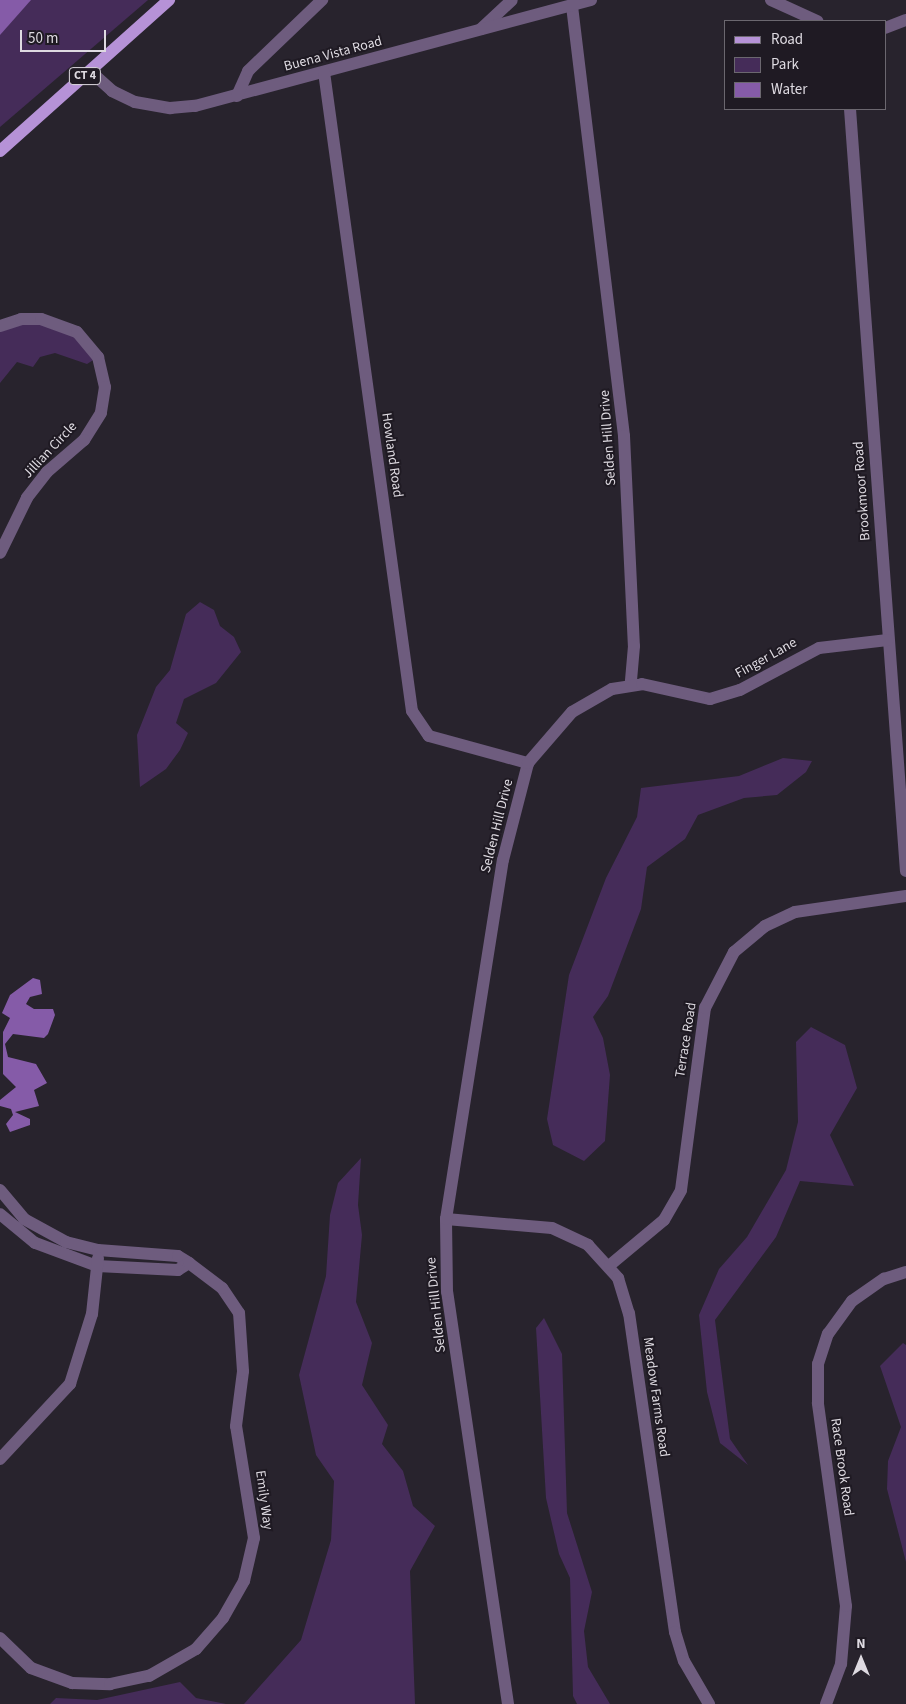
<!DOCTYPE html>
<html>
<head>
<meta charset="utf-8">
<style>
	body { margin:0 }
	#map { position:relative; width:906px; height:1704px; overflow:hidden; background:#28232d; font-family:"Source Sans 3",sans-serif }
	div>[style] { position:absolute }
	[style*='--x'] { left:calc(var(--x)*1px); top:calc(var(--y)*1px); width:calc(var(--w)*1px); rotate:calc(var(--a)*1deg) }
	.green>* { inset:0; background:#452c59 }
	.water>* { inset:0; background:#855ba8 }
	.minor>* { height:12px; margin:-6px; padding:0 6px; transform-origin:6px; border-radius:6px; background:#6e5c7e }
	.major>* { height:12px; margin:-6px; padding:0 6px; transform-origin:6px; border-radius:6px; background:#b692d7 }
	span { translate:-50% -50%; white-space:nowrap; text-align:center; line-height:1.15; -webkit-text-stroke:4px #1f1a23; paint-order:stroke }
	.shield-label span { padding:1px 4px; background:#1f1a23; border:1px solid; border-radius:4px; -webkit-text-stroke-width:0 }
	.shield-label { font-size:12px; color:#dedae1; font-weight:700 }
	.street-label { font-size:14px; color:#dedae1 }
	.legend { position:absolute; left:724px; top:20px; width:162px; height:90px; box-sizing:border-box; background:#1f1a23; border:1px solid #6b676f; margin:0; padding:6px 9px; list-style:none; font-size:15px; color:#dedae1 }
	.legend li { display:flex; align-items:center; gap:10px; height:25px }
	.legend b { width:25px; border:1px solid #6b676f }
	.north { position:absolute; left:836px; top:1634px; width:50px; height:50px; -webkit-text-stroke:4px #1f1a23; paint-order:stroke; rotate:0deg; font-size:14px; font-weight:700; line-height:20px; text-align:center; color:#dedae1 }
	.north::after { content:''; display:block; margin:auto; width:18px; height:22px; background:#dedae1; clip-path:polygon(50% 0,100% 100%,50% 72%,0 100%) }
	.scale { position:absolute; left:20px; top:30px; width:86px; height:22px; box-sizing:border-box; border:2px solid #dedae1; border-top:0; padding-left:6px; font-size:15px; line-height:18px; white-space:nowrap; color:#dedae1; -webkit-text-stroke:4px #1f1a23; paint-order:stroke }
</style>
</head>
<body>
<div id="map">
	<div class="green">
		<div style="clip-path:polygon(0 0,148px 0,0 127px)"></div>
		<div style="clip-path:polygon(60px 323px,98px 357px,87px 364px,55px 353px,40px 357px,33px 367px,17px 362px,0 383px,0 326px)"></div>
		<div style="clip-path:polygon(200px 602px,214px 610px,220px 626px,234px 637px,241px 652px,216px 683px,184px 699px,176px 723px,188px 733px,180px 750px,166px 769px,140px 787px,137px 735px,156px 687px,170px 670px,186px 614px)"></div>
		<div style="clip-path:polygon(783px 758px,812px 761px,806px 772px,777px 795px,744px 798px,698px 815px,685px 839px,647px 867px,641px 909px,608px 996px,593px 1017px,603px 1038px,610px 1075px,605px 1141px,584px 1161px,553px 1145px,547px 1119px,569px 975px,606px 878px,637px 817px,641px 788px,739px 776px)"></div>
		<div style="clip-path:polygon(811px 1027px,845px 1045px,857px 1088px,830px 1135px,854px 1186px,800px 1181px,776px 1237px,715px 1320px,730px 1439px,748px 1465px,720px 1443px,707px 1392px,699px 1315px,719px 1269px,747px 1237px,786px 1170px,798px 1122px,796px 1042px)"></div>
		<div style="clip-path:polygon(361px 1158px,358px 1205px,362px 1235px,356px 1302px,372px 1343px,362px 1385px,388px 1425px,382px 1444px,403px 1471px,413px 1506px,435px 1526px,410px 1571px,415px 1704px,244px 1704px,301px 1640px,331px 1540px,334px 1481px,316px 1455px,299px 1375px,326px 1276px,330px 1215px,338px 1183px)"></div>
		<div style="clip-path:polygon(544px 1318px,562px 1354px,567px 1513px,592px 1592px,584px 1631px,588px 1667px,610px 1704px,577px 1704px,573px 1696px,570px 1578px,559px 1554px,546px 1498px,536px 1328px)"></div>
		<div style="clip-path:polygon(903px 1343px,906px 1345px,906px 1562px,887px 1489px,888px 1461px,901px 1427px,880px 1366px)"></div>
		<div style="clip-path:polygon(180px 1682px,196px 1698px,226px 1704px,50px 1704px,56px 1698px,97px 1700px)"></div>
	</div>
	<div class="water">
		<div style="clip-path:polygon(0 0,31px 0,0 35px)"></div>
		<div style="clip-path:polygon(33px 978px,40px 980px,42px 994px,30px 997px,26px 1004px,34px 1009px,53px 1009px,55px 1015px,48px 1034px,44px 1038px,13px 1034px,5px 1044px,8px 1057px,36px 1064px,47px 1083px,34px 1090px,39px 1106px,15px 1112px,30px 1119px,30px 1125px,10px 1132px,6px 1124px,13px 1115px,11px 1109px,0 1106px,0 1100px,16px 1087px,3px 1074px,3px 1032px,10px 1018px,2px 1013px,10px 995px)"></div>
	</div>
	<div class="minor">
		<div style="--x:771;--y:0;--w:51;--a:24.5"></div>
		<div style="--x:572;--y:6;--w:433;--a:83.1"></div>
		<div style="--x:624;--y:436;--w:210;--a:87.3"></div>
		<div style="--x:634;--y:646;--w:38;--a:95"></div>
		<div style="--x:885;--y:28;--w:22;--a:-21"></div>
		<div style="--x:481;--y:29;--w:42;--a:-43.1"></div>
		<div style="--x:90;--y:71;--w:30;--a:42"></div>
		<div style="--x:112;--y:91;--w:25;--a:26"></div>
		<div style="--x:135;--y:102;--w:36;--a:10"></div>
		<div style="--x:170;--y:108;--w:25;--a:-5"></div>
		<div style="--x:195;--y:106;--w:410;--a:-15"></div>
		<div style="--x:324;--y:72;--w:645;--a:82.16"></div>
		<div style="--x:412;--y:711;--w:30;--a:56"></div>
		<div style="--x:429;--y:736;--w:103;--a:15.3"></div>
		<div style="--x:237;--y:96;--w:27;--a:-66"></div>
		<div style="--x:248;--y:71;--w:103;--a:-43.8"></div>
		<div style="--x:850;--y:109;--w:764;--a:85.8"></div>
		<div style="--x:0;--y:326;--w:22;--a:-18"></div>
		<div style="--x:21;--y:319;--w:20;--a:0"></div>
		<div style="--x:41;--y:319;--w:38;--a:20"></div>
		<div style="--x:77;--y:332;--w:33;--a:50"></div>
		<div style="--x:98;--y:357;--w:31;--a:77"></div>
		<div style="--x:105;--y:387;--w:26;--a:99"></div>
		<div style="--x:101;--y:413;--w:32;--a:122"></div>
		<div style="--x:84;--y:440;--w:49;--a:139.1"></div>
		<div style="--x:47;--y:472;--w:33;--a:128"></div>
		<div style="--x:27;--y:498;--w:61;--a:116.1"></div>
		<div style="--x:0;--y:1190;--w:38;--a:50"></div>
		<div style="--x:24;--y:1219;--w:48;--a:28.7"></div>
		<div style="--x:66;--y:1242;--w:33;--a:14"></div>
		<div style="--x:98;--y:1250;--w:80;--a:4.3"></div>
		<div style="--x:178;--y:1256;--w:13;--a:32"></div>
		<div style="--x:189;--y:1263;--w:13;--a:148"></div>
		<div style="--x:178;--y:1270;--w:81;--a:-177.2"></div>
		<div style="--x:97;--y:1266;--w:66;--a:-159.6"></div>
		<div style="--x:35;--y:1243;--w:45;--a:-140.4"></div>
		<div style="--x:446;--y:1219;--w:106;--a:4.9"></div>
		<div style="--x:552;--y:1228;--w:40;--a:25"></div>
		<div style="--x:588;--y:1245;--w:45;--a:47.7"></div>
		<div style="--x:618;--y:1278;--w:37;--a:73"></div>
		<div style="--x:629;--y:1313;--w:322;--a:81.8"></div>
		<div style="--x:675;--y:1632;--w:30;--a:73"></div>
		<div style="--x:684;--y:1661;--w:50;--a:59.8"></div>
		<div style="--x:610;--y:1265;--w:70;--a:-39.8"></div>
		<div style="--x:664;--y:1220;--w:34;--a:-60"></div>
		<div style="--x:681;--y:1190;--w:184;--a:-82.5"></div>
		<div style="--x:705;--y:1008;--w:63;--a:-62.6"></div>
		<div style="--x:734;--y:952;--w:40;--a:-40"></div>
		<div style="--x:765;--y:926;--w:33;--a:-25"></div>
		<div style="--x:795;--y:912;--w:112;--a:-8.2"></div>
		<div style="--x:0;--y:1459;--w:103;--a:-47"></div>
		<div style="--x:70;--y:1384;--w:73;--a:-72.6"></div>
		<div style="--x:92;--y:1314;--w:56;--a:-83.9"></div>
		<div style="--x:0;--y:1638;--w:43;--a:44.1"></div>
		<div style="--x:31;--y:1668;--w:44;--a:20.1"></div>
		<div style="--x:72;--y:1683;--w:38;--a:2"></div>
		<div style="--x:110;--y:1684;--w:40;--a:-12"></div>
		<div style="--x:149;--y:1676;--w:54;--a:-29.9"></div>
		<div style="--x:196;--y:1649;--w:41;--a:-48.9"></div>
		<div style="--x:223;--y:1618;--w:43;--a:-60.4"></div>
		<div style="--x:244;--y:1581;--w:44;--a:-76.9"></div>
		<div style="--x:254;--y:1538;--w:113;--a:-99.1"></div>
		<div style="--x:236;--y:1426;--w:55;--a:-82.7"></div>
		<div style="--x:243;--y:1371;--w:58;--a:-93.9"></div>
		<div style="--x:239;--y:1313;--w:30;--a:-124"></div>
		<div style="--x:222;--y:1288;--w:41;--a:-142.9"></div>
		<div style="--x:508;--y:1704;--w:416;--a:-98.4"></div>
		<div style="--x:447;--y:1292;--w:73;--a:-90.8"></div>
		<div style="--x:446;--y:1219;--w:363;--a:-81"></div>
		<div style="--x:503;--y:860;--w:100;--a:-75.5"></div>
		<div style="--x:528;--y:763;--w:67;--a:-49.2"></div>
		<div style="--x:572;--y:712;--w:46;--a:-29.9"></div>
		<div style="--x:612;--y:689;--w:30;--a:-9"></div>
		<div style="--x:642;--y:684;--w:70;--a:12.4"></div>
		<div style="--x:710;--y:699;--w:31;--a:-17"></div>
		<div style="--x:740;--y:690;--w:89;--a:-28"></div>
		<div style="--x:819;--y:648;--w:69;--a:-6.6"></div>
		<div style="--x:826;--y:1704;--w:43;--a:-69.4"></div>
		<div style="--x:841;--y:1664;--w:58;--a:-85.1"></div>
		<div style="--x:846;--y:1606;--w:205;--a:-97.9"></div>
		<div style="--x:818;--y:1403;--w:39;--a:-90"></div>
		<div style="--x:818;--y:1364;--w:32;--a:-72"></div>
		<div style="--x:828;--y:1334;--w:41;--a:-54"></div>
		<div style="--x:852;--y:1301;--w:39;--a:-35"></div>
		<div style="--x:884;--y:1279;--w:23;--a:-18"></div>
	</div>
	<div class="major">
		<div style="--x:0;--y:151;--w:227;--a:-41.8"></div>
	</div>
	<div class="shield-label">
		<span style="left:85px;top:76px">CT 4</span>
	</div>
	<div class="street-label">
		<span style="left:333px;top:54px;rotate:-15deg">Buena Vista Road</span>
		<span style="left:608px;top:438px;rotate:-94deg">Selden Hill Drive</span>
		<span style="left:50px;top:450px;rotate:-47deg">Jillian Circle</span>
		<span style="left:392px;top:455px;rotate:82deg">Howland Road</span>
		<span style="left:862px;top:491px;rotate:-94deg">Brookmoor Road</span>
		<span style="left:766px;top:658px;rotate:-29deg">Finger Lane</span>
		<span style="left:497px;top:826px;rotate:-76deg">Selden Hill Drive</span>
		<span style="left:686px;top:1040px;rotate:-81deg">Terrace Road</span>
		<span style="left:436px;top:1305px;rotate:-96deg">Selden Hill Drive</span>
		<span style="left:656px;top:1397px;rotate:82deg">Meadow Farms Road</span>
		<span style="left:842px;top:1467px;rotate:82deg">Race Brook Road</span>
		<span style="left:264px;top:1500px;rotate:82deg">Emily Way</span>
	</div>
	<ul class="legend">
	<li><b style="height:6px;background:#b692d7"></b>Road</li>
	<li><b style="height:14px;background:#452c59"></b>Park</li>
	<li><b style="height:14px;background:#855ba8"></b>Water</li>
	</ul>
	<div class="north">N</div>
	<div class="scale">50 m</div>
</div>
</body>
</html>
